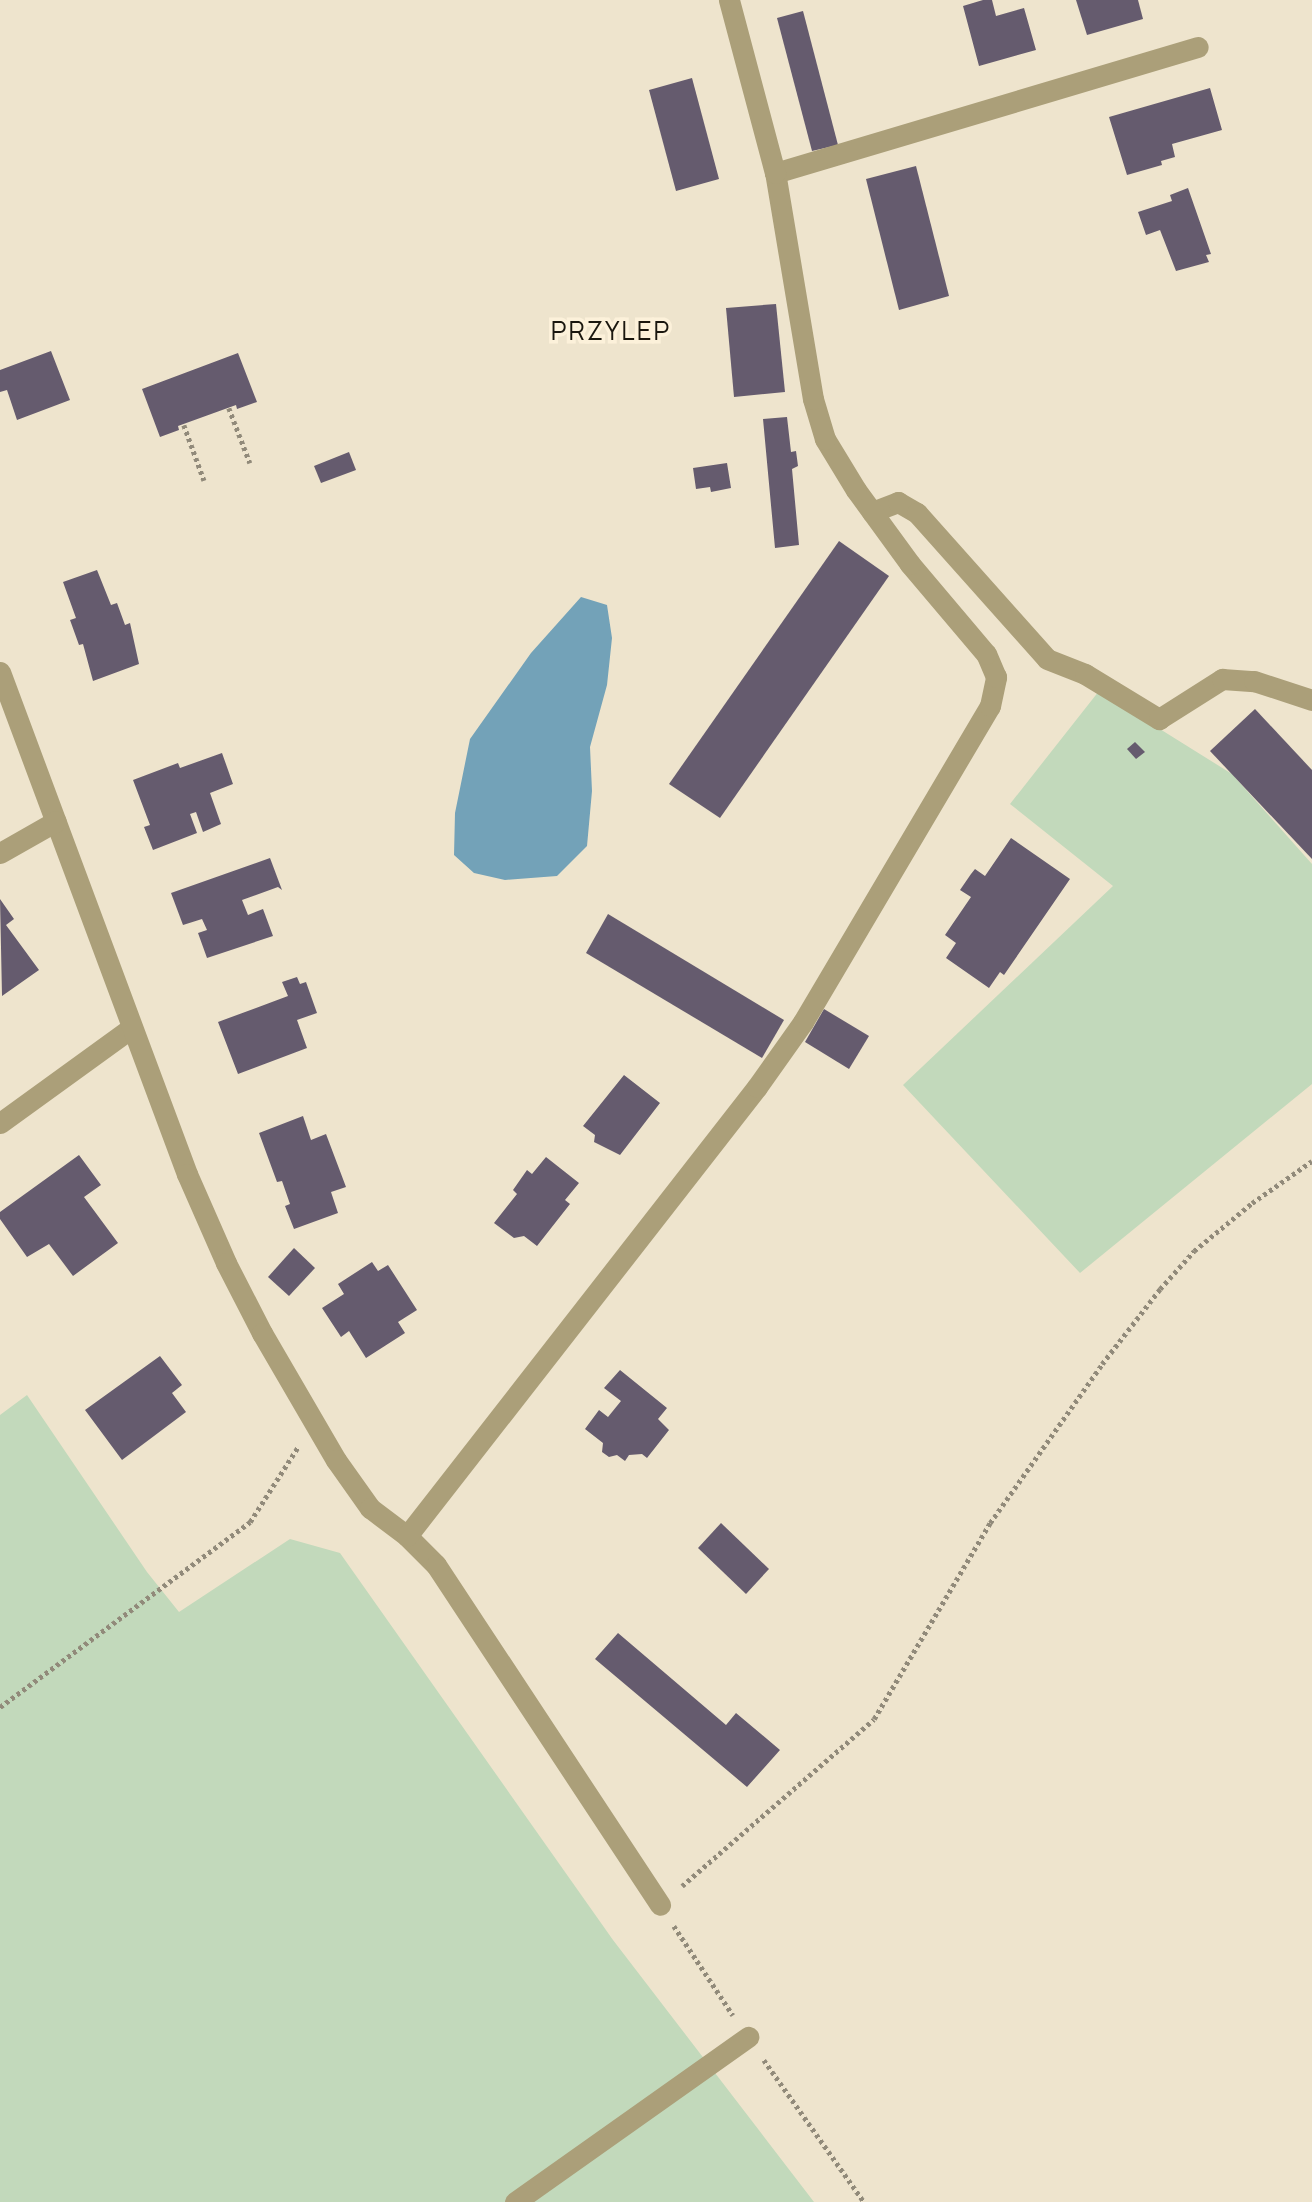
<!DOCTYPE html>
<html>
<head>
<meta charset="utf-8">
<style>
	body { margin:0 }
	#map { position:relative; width:1312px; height:2202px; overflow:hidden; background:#eee4cd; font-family:Manrope,sans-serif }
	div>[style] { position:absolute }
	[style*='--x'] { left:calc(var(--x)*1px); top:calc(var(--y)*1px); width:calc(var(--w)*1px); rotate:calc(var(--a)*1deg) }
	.green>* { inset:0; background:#c2d9bb }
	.water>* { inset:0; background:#73a2b8 }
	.building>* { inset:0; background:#655b6e }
	.path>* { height:4.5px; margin-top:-2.25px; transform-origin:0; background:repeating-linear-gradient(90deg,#918a7a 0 3.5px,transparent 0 7px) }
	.lane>* { height:21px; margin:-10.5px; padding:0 10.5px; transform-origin:10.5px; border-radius:10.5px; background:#ab9f79 }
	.street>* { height:21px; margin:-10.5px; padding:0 10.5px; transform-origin:10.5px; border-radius:10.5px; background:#ab9f79 }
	span { translate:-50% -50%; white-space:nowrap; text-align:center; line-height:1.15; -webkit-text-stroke:7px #fcf1da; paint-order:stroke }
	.quarter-label { font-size:26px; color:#1a170f; letter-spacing:2px }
</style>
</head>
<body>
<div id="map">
	<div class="green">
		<div style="clip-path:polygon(1099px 691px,1232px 774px,1312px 864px,1312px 1084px,1080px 1273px,903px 1085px,1113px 886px,1010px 804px)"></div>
		<div style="clip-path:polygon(27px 1395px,147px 1572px,179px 1612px,290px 1539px,340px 1553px,613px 1940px,814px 2202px,0 2202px,0 1415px)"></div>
	</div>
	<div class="water">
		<div style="clip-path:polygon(581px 597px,607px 605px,612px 638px,607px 685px,590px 747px,592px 791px,587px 846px,557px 876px,505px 880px,474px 873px,454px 855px,455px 813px,470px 739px,531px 653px)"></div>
	</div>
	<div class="building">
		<div style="clip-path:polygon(983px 0,992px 0,996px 16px,1024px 8px,1036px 50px,979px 66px,963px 6px)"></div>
		<div style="clip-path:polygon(1076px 0,1138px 0,1143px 19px,1087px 35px)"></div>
		<div style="clip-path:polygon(803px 11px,838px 145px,812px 151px,777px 18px)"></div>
		<div style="clip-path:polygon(692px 78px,719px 179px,676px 191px,649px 90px)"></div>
		<div style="clip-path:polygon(1210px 88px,1222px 130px,1172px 144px,1175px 157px,1161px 161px,1162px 165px,1127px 175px,1109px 117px)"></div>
		<div style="clip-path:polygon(916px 166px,949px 296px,899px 310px,866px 179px)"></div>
		<div style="clip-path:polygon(1188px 188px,1211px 254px,1206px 255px,1209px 262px,1176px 271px,1160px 230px,1146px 235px,1138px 212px,1172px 201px,1170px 195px)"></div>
		<div style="clip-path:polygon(776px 304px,785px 392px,734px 397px,726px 308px)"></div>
		<div style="clip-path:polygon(51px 351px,70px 400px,17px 420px,7px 390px,0 392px,0 370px)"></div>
		<div style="clip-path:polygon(238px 353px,257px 402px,237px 409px,236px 405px,178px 426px,179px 430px,160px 437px,142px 389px)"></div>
		<div style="clip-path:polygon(787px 417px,791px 452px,796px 451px,798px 466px,792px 469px,799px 545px,775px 548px,763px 419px)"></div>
		<div style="clip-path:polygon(349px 452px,356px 470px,321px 483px,314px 466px)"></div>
		<div style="clip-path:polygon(727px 463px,731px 488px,711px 492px,710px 487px,696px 489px,693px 468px)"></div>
		<div style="clip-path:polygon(839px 541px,889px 576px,720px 818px,669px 784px)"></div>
		<div style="clip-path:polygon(97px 570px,111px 605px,117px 603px,125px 625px,130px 623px,139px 664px,93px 681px,83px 644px,79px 645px,70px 620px,76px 618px,63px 582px)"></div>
		<div style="clip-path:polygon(1255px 709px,1312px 770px,1312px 859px,1210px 751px)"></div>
		<div style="clip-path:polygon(1135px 742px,1145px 752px,1136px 759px,1127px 749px)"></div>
		<div style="clip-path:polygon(222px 753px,233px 784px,210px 793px,221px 824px,203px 832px,196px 812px,190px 814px,197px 833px,153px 850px,144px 827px,150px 825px,133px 780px,178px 763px,180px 768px)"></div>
		<div style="clip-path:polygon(1011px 838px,1070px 879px,1004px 975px,1000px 972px,989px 988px,946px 958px,956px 943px,945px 935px,971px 897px,960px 890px,971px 874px,975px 869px,985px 876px)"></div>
		<div style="clip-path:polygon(270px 858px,282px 890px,278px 887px,242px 900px,248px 915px,263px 909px,273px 936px,207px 958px,198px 933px,207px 930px,202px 919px,183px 925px,171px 893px)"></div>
		<div style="clip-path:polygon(0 899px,14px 919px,6px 925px,39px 970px,2px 996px)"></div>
		<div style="clip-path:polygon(608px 914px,784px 1020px,762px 1058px,586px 953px)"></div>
		<div style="clip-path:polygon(297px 977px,300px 984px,306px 982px,317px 1013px,297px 1020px,307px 1048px,238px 1074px,218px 1022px,288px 996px,282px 982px)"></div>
		<div style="clip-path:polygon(824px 1009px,869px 1036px,849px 1069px,805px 1042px)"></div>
		<div style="clip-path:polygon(624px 1075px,660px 1103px,620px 1155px,594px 1142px,595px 1135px,583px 1126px)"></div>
		<div style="clip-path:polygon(303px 1116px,311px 1140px,326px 1134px,346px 1187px,331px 1192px,338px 1213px,294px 1229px,285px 1206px,290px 1204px,282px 1181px,277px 1182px,259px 1133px)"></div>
		<div style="clip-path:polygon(79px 1155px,101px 1185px,84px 1197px,118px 1243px,73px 1276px,49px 1244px,27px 1257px,0 1219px,0 1212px)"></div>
		<div style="clip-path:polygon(546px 1157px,579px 1183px,565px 1200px,570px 1204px,537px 1246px,524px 1236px,514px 1238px,494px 1223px,517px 1194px,513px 1190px,527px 1170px,532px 1174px)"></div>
		<div style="clip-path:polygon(294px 1248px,315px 1268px,289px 1296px,268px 1277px)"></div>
		<div style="clip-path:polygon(372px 1262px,378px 1271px,388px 1265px,417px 1310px,398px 1322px,405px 1333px,366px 1358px,349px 1331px,341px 1337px,322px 1308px,344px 1294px,338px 1284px)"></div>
		<div style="clip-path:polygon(160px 1356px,182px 1385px,172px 1393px,186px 1412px,122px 1460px,85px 1410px)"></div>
		<div style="clip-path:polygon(620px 1370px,667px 1408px,658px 1419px,669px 1430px,647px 1458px,642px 1454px,629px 1455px,625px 1461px,617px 1455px,609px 1457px,602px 1452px,603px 1443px,585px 1429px,599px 1410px,608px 1417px,621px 1401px,604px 1388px)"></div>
		<div style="clip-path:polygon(721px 1523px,769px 1569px,746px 1594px,698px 1548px)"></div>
		<div style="clip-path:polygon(618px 1633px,726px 1725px,736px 1713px,780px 1750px,747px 1787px,595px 1659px)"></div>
	</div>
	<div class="path">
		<div style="--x:229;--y:408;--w:59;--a:69.1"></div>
		<div style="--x:184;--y:425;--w:59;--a:70"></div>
		<div style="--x:0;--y:1707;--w:311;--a:-36.5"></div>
		<div style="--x:250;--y:1522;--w:89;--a:-57.4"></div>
		<div style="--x:682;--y:1886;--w:254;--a:-41"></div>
		<div style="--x:874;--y:1719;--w:228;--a:-59.4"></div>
		<div style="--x:990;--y:1523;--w:194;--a:-54.8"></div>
		<div style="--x:1102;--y:1364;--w:95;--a:-52.3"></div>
		<div style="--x:1160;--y:1289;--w:51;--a:-48.2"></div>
		<div style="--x:1194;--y:1251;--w:75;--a:-39.6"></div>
		<div style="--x:1252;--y:1203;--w:73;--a:-35"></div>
		<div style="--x:674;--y:1926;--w:107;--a:56.5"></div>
		<div style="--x:764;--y:2060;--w:174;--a:54.8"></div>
	</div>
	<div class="lane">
		<div style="--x:872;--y:512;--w:28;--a:-21"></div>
		<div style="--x:898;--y:502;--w:22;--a:30"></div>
		<div style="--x:917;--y:513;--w:195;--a:48.3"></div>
		<div style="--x:1047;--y:659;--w:41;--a:21.5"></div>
		<div style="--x:1085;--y:674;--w:87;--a:31.3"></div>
		<div style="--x:1159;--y:719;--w:75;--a:-32.4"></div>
		<div style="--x:1222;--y:679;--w:32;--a:4"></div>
		<div style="--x:1254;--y:681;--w:61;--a:18.1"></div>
		<div style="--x:0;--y:1123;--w:162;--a:-35.9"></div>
		<div style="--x:515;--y:2202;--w:286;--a:-35.3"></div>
	</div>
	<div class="street">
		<div style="--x:775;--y:173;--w:441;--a:-16.6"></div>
		<div style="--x:0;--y:672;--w:536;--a:69.57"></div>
		<div style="--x:187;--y:1174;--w:97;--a:66.3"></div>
		<div style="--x:226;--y:1263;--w:79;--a:62.8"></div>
		<div style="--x:262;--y:1333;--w:147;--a:59.8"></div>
		<div style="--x:336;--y:1460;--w:59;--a:54.7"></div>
		<div style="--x:370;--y:1508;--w:46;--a:37.1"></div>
		<div style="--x:407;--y:1536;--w:41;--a:45"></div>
		<div style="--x:436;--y:1565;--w:407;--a:56.6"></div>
		<div style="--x:0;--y:853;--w:64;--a:-29.7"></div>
		<div style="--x:407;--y:1536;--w:569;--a:-52.06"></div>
		<div style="--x:757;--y:1087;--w:80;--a:-54.7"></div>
		<div style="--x:803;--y:1022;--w:367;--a:-59.4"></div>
		<div style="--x:990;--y:706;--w:30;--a:-78"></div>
		<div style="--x:996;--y:677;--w:25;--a:-113"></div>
		<div style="--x:986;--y:654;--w:118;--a:-130.2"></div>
		<div style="--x:910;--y:564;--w:92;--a:-126.1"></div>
		<div style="--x:856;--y:490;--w:60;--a:-121.3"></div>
		<div style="--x:825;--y:439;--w:42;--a:-106.7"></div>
		<div style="--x:813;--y:399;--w:229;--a:-99.5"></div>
		<div style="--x:775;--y:173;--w:179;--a:-104.9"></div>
	</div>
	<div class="quarter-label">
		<span style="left:611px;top:331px">PRZYLEP</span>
	</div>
</div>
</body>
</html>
